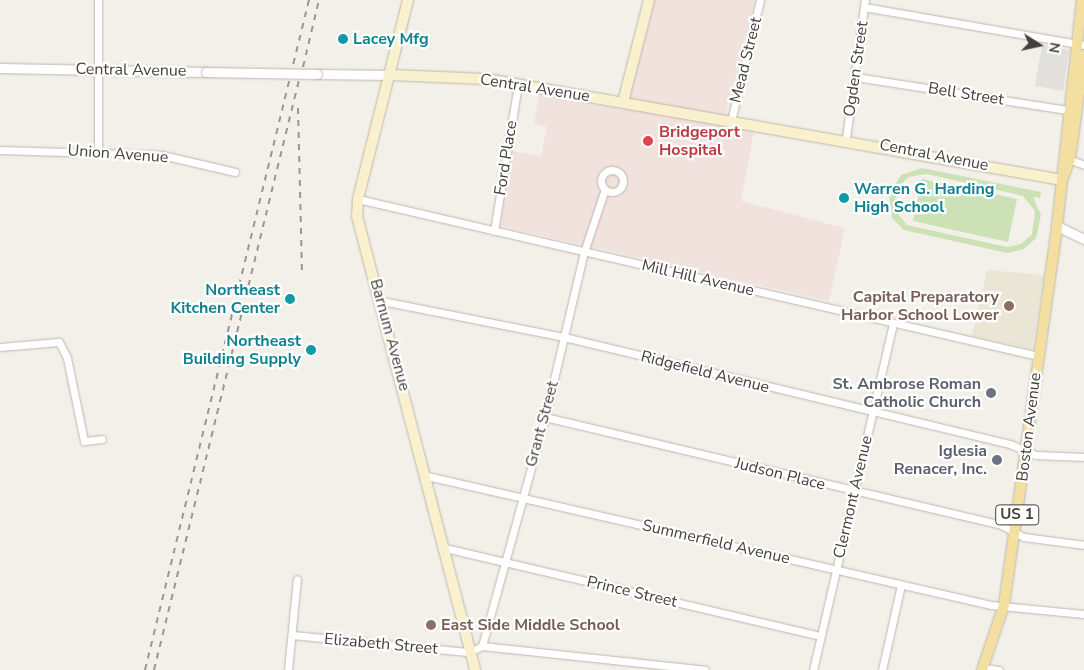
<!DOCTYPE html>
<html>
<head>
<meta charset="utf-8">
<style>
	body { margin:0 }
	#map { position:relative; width:1084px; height:670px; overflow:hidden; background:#f2f0e9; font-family:"Nunito Sans",sans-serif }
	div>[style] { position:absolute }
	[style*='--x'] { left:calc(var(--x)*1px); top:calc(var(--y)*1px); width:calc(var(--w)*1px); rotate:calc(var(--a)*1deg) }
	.education>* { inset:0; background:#eae5d4 }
	.medical>* { inset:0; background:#f2e2de }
	.green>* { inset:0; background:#cce2b6 }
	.parking>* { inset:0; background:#e1e0dd }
	.roads { filter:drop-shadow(0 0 1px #bdb8ac) drop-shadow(0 0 1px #bdb8ac) }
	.minor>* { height:7px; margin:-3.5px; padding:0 3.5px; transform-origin:3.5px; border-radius:3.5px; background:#fff }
	.minor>.ring { margin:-3.5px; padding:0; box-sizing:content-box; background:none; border:7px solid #fff; border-radius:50% }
	.tertiary>* { height:9px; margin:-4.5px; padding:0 4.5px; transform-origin:4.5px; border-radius:4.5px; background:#fff }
	.secondary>* { height:10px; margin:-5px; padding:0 5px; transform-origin:5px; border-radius:5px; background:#f9f0cd }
	.primary>* { height:10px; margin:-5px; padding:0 5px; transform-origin:5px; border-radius:5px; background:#f3e0a1 }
	.rail>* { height:2px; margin-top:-1px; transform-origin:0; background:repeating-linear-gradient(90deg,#979797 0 6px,transparent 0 12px) }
	.bridges { filter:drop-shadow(0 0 1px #bdb8ac) drop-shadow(0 0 1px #bdb8ac) }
	.tertiary-bridge>* { height:9px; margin:-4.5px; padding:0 4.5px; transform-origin:4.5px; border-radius:4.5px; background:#fff }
	.dots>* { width:14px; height:14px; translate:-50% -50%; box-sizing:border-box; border:2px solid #fff; border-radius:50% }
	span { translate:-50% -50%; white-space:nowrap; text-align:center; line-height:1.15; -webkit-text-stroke:4.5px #fff; paint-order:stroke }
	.shield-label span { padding:1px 4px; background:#fff; border:1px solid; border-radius:4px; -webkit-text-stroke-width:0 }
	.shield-label { font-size:15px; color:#454138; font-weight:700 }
	.culture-label { font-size:16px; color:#0d838f; font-weight:700 }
	.left { translate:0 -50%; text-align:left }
	.right { translate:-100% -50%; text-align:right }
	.street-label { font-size:16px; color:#454138 }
	.health-label { font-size:16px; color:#be3a42; font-weight:700 }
	.education-label { font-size:16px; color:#785e54; font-weight:700 }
	.worship-label { font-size:16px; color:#5b616d; font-weight:700 }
	.north { position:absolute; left:1014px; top:20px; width:50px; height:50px; -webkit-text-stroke:4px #fff; paint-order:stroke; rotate:100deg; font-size:14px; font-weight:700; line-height:20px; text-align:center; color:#454138 }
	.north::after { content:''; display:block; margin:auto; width:18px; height:22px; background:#454138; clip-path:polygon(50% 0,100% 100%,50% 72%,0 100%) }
</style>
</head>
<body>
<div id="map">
	<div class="education">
		<div style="clip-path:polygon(987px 270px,1044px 275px,1032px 349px,972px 336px)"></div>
	</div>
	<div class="medical">
		<div style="clip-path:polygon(653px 0,755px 0,723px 125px,754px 131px,741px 201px,845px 228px,829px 301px,500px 226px,512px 151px,541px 156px,547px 127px,534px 123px,539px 94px,625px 110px)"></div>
	</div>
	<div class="green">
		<div style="clip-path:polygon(evenodd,922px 168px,1041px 192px,1040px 198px,1033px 197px,1041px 215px,1036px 238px,1024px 249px,1007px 253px,904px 230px,892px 218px,889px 195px,901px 175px,922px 168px,927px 174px,1023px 196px,1035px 211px,1032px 234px,1021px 244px,1007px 247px,907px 225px,895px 210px,896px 191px,908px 177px,927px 174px)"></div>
		<div style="clip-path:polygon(922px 179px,1017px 199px,1008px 242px,913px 221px)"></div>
	</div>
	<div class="parking">
		<div style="clip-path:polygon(1042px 45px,1069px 50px,1063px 91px,1035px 86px)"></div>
	</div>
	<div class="roads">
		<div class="minor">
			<div style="--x:98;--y:0;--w:151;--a:90"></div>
			<div style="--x:864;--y:7;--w:223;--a:9.8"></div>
			<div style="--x:856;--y:77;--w:220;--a:8.9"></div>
			<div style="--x:731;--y:121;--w:124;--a:-76.5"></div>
			<div style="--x:846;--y:138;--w:139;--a:-82.2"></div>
			<div style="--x:0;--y:150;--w:162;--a:1.8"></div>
			<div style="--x:162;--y:155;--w:75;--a:13.1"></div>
			<div style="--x:1066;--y:158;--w:19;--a:21"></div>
			<div class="ring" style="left:601px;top:170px;width:15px;height:15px"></div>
			<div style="--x:358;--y:199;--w:698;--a:13"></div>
			<div style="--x:494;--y:231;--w:149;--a:-80.7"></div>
			<div style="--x:382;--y:301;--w:186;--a:11.2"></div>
			<div style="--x:564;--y:337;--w:459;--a:13.5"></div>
			<div style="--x:1010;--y:444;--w:28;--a:23"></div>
			<div style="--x:1036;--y:455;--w:48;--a:2.4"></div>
			<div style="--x:0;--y:347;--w:59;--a:-4.8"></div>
			<div style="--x:59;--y:342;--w:18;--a:63"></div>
			<div style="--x:67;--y:358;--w:85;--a:78.4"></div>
			<div style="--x:84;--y:441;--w:18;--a:-6"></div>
			<div style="--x:545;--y:417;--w:469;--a:13.3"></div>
			<div style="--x:1001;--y:525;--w:26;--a:28"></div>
			<div style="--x:1024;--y:537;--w:61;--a:7.6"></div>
			<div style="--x:427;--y:476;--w:579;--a:12.88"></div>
			<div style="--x:991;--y:605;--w:93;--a:5.5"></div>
			<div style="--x:445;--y:548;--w:385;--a:13.2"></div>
			<div style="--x:292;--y:635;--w:179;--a:5.5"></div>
			<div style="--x:470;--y:652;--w:13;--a:-27"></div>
			<div style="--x:482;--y:646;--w:238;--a:-74.6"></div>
			<div style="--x:545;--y:417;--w:170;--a:-76.7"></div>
			<div style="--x:584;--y:252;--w:66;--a:-71.6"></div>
			<div style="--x:482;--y:646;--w:224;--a:6.1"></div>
			<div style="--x:983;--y:668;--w:16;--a:7"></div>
			<div style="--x:288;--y:670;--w:91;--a:-84.4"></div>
			<div style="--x:813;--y:670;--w:355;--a:-77"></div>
			<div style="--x:882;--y:670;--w:87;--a:-77.4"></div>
		</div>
		<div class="tertiary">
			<div style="--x:0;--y:68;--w:206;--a:1.1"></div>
			<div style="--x:317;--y:74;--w:74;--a:0.8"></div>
			<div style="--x:1057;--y:226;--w:30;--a:26"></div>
		</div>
		<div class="secondary">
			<div style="--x:408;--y:0;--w:205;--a:104.1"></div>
			<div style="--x:358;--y:199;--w:17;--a:93"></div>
			<div style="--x:357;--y:216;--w:469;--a:75.4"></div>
			<div style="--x:391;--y:75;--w:96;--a:2.4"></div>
			<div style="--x:487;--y:79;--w:584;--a:9.96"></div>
			<div style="--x:623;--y:102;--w:105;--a:-75.7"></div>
		</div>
		<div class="primary">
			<div style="--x:1062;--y:180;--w:22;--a:-69"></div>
			<div style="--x:1070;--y:159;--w:105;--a:-82.3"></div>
			<div style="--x:982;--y:670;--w:69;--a:-71.3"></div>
			<div style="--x:1004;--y:605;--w:383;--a:-82"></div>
			<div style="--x:1057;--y:226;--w:227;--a:-83.7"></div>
		</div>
	</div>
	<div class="rail">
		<div style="--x:303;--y:67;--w:69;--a:-76.6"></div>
		<div style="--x:298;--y:108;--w:162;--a:88.6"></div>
		<div style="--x:145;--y:670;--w:690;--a:-76.25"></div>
		<div style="--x:154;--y:670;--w:608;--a:-76.19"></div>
	</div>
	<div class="bridges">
		<div class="tertiary-bridge">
			<div style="--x:206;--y:72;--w:111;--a:1"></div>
		</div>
	</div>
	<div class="dots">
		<div style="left:343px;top:39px;background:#0f9aa8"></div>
		<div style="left:648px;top:141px;background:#e0444e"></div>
		<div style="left:844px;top:198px;background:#0f9aa8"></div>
		<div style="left:290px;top:299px;background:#0f9aa8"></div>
		<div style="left:1009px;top:306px;background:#8d6e63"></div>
		<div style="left:311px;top:350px;background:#0f9aa8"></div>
		<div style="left:991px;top:393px;background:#6b7280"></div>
		<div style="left:997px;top:460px;background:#6b7280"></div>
		<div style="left:431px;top:625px;background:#8d6e63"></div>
	</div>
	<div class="shield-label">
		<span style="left:1017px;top:515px">US 1</span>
	</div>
	<div class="culture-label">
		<span class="left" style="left:353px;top:39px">Lacey Mfg</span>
		<span class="left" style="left:854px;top:198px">Warren G. Harding<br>High School</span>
		<span class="right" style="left:280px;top:299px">Northeast<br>Kitchen Center</span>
		<span class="right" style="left:301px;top:350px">Northeast<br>Building Supply</span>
	</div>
	<div class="street-label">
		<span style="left:746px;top:60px;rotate:-76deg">Mead Street</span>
		<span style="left:856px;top:69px;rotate:-82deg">Ogden Street</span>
		<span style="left:131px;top:70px;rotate:1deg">Central Avenue</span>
		<span style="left:535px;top:88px;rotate:9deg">Central Avenue</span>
		<span style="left:966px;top:94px;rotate:9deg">Bell Street</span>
		<span style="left:118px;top:154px;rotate:4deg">Union Avenue</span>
		<span style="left:934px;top:155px;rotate:11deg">Central Avenue</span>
		<span style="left:506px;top:158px;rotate:-81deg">Ford Place</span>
		<span style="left:698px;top:278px;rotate:13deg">Mill Hill Avenue</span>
		<span style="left:390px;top:335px;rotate:75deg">Barnum Avenue</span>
		<span style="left:705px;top:372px;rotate:14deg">Ridgefield Avenue</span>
		<span style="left:542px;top:424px;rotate:-75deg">Grant Street</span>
		<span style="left:1029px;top:427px;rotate:-83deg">Boston Avenue</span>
		<span style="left:780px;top:474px;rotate:14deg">Judson Place</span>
		<span style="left:853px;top:497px;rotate:-77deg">Clermont Avenue</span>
		<span style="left:716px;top:542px;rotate:13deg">Summerfield Avenue</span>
		<span style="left:632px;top:592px;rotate:13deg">Prince Street</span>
		<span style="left:381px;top:644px;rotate:5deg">Elizabeth Street</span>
	</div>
	<div class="health-label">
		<span class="left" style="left:659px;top:141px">Bridgeport<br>Hospital</span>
	</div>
	<div class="education-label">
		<span class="right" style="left:999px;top:306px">Capital Preparatory<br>Harbor School Lower</span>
		<span class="left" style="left:441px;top:625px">East Side Middle School</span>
	</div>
	<div class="worship-label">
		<span class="right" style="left:981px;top:393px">St. Ambrose Roman<br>Catholic Church</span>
		<span class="right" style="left:987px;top:460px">Iglesia<br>Renacer, Inc.</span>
	</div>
	<div class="north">N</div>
</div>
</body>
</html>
